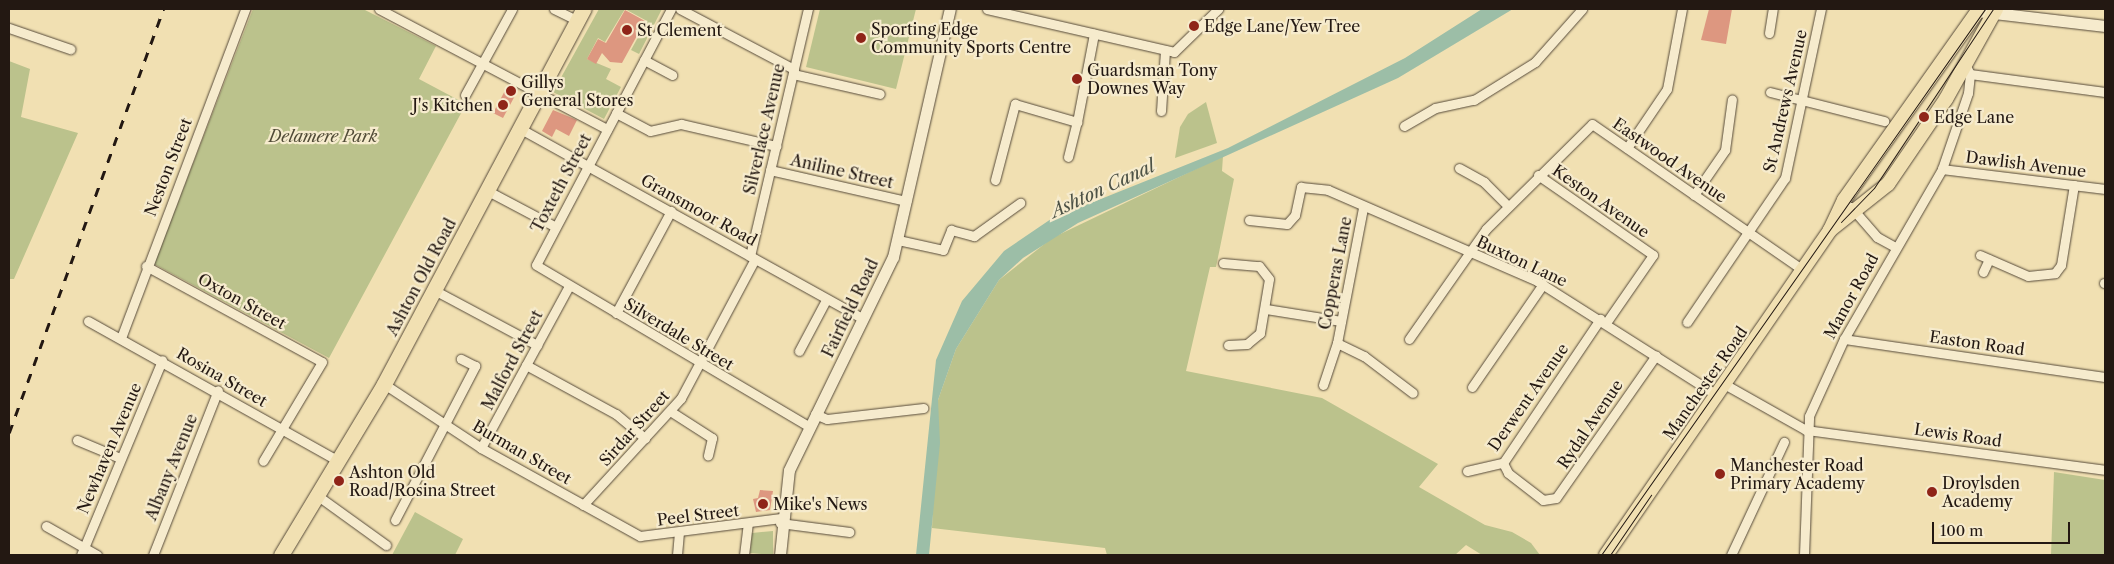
<!DOCTYPE html>
<html>
<head>
<meta charset="utf-8">
<style>
	body { margin:0 }
	#map { position:relative; width:2114px; height:564px; overflow:hidden; background:#f1e0b2; font-family:"Libre Caslon Text",serif }
	div>[style] { position:absolute }
	[style*='--x'] { left:calc(var(--x)*1px); top:calc(var(--y)*1px); width:calc(var(--w)*1px); rotate:calc(var(--a)*1deg) }
	.green>* { inset:0; background:#bbc28c }
	.water>* { inset:0; background:#9cbea7 }
	.building>* { inset:0; background:#dd9780 }
	.roads { filter:drop-shadow(0 0 1px #564a3a) drop-shadow(0 0 1px #564a3a) }
	.minor>* { height:9px; margin:-4.5px; padding:0 4.5px; transform-origin:4.5px; border-radius:4.5px; background:#f6ebcd }
	.tertiary>* { height:11px; margin:-5.5px; padding:0 5.5px; transform-origin:5.5px; border-radius:5.5px; background:#f6ebcd }
	.primary>* { height:14px; margin:-7px; padding:0 7px; transform-origin:7px; border-radius:7px; background:#f1e0b2 }
	.trunk>* { height:15px; margin:-7.5px; padding:0 7.5px; transform-origin:7.5px; border-radius:7.5px; background:#f1e0b2 }
	.tram>* { height:1px; margin:-0.5px; padding:0 0.5px; transform-origin:0.5px; border-radius:0.5px; background:#231812 }
	.rail>* { height:2.5px; margin-top:-1.25px; transform-origin:0; background:repeating-linear-gradient(90deg,#231812 0 9px,transparent 0 18px) }
	.dots>* { width:14px; height:14px; translate:-50% -50%; box-sizing:border-box; border:2px solid #f6ebcd; border-radius:50% }
	span { translate:-50% -50%; white-space:nowrap; text-align:center; line-height:1.15; -webkit-text-stroke:4.5px #f6ebcd; paint-order:stroke }
	.poi-label { font-size:16px; color:#231812 }
	.left { translate:0 -50%; text-align:left }
	.right { translate:-100% -50%; text-align:right }
	.street-label { font-size:16px; color:#231812 }
	.park-label { font-size:16px; color:#514b37; font-style:italic }
	.water-label { font-size:18px; color:#4d5246; font-style:italic }
	.frame { position:absolute; inset:0; border:10px solid #231812; pointer-events:none }
	.scale { position:absolute; left:1932px; top:522px; width:138px; height:22px; box-sizing:border-box; border:2px solid #231812; border-top:0; padding-left:6px; font-size:15px; line-height:18px; white-space:nowrap; color:#231812; -webkit-text-stroke:4px #f6ebcd; paint-order:stroke }
</style>
</head>
<body>
<div id="map">
	<div class="green">
		<div style="clip-path:polygon(253px 9px,363px 9px,436px 46px,419px 79px,466px 104px,329px 358px,154px 264px)"></div>
		<div style="clip-path:polygon(599px 9px,662px 9px,639px 54px,631px 50px,647px 21px,625px 9px,605px 42px,598px 38px,587px 59px,611px 69px,606px 79px,621px 87px,604px 119px,553px 92px)"></div>
		<div style="clip-path:polygon(820px 9px,916px 9px,896px 89px,806px 67px)"></div>
		<div style="clip-path:polygon(9px 61px,30px 69px,21px 117px,78px 133px,14px 279px,9px 279px)"></div>
		<div style="clip-path:polygon(1206px 102px,1217px 143px,1175px 158px,1180px 127px,1188px 114px)"></div>
		<div style="clip-path:polygon(1223px 156px,1222px 171px,1234px 179px,1216px 267px,1210px 267px,1186px 371px,1322px 398px,1438px 464px,1419px 487px,1485px 525px,1512px 532px,1531px 543px,1540px 555px,1482px 555px,1466px 545px,1455px 555px,1107px 555px,1105px 548px,932px 528px,938px 400px,956px 349px,999px 280px,1052px 238px)"></div>
		<div style="clip-path:polygon(2054px 472px,2105px 480px,2105px 555px,2051px 555px)"></div>
		<div style="clip-path:polygon(415px 512px,463px 539px,455px 555px,392px 555px)"></div>
		<div style="clip-path:polygon(773px 531px,773px 555px,750px 553px,752px 533px)"></div>
	</div>
	<div class="water">
		<div style="clip-path:polygon(1482px 9px,1513px 9px,1398px 78px,1078px 223px,1023px 258px,999px 280px,956px 349px,938px 400px,940px 443px,929px 555px,916px 555px,936px 360px,962px 301px,1004px 251px,1051px 219px,1228px 148px,1405px 58px)"></div>
	</div>
	<div class="building">
		<div style="clip-path:polygon(1709px 9px,1732px 9px,1726px 44px,1701px 40px)"></div>
		<div style="clip-path:polygon(625px 10px,645px 21px,622px 63px,610px 62px,602px 53px,596px 64px,587px 59px,598px 39px,606px 43px)"></div>
		<div style="clip-path:polygon(508px 85px,518px 90px,503px 118px,493px 113px)"></div>
		<div style="clip-path:polygon(553px 110px,577px 120px,569px 136px,556px 129px,552px 137px,542px 131px)"></div>
		<div style="clip-path:polygon(760px 490px,773px 491px,770px 510px,756px 512px,753px 499px,758px 498px)"></div>
	</div>
	<div class="roads">
		<div class="minor">
			<div style="--x:379;--y:9;--w:258;--a:27.8"></div>
			<div style="--x:554;--y:9;--w:25;--a:26"></div>
			<div style="--x:671;--y:9;--w:289;--a:117.8"></div>
			<div style="--x:536;--y:265;--w:316;--a:30.6"></div>
			<div style="--x:680;--y:9;--w:129;--a:27.8"></div>
			<div style="--x:987;--y:9;--w:192;--a:12.9"></div>
			<div style="--x:1174;--y:52;--w:62;--a:-44.3"></div>
			<div style="--x:9;--y:28;--w:65;--a:19"></div>
			<div style="--x:1769;--y:33;--w:24;--a:-81"></div>
			<div style="--x:644;--y:60;--w:32;--a:28"></div>
			<div style="--x:793;--y:74;--w:89;--a:12.9"></div>
			<div style="--x:1970;--y:74;--w:136;--a:7.6"></div>
			<div style="--x:1770;--y:92;--w:118;--a:14.3"></div>
			<div style="--x:465;--y:95;--w:98;--a:-61.3"></div>
			<div style="--x:1161;--y:111;--w:61;--a:-86.2"></div>
			<div style="--x:616;--y:113;--w:38;--a:28"></div>
			<div style="--x:650;--y:131;--w:32;--a:-13"></div>
			<div style="--x:681;--y:124;--w:98;--a:13"></div>
			<div style="--x:1404;--y:126;--w:36;--a:-30"></div>
			<div style="--x:1435;--y:108;--w:40;--a:-12"></div>
			<div style="--x:1474;--y:100;--w:72;--a:-31.9"></div>
			<div style="--x:1535;--y:62;--w:71;--a:-48.4"></div>
			<div style="--x:519;--y:128;--w:393;--a:29"></div>
			<div style="--x:1627;--y:148;--w:71;--a:-55.9"></div>
			<div style="--x:1667;--y:89;--w:81;--a:-79.4"></div>
			<div style="--x:1068;--y:157;--w:36;--a:-76"></div>
			<div style="--x:1459;--y:168;--w:29;--a:29"></div>
			<div style="--x:1484;--y:182;--w:33;--a:45"></div>
			<div style="--x:1942;--y:169;--w:164;--a:7"></div>
			<div style="--x:770;--y:170;--w:140;--a:12.8"></div>
			<div style="--x:1538;--y:175;--w:140;--a:34.8"></div>
			<div style="--x:1653;--y:255;--w:83;--a:124.7"></div>
			<div style="--x:995;--y:180;--w:79;--a:-75.3"></div>
			<div style="--x:1015;--y:104;--w:65;--a:16.2"></div>
			<div style="--x:1077;--y:122;--w:90;--a:-79.1"></div>
			<div style="--x:486;--y:190;--w:77;--a:27.9"></div>
			<div style="--x:1694;--y:195;--w:55;--a:-55.4"></div>
			<div style="--x:1725;--y:150;--w:51;--a:-82.2"></div>
			<div style="--x:1851;--y:207;--w:40;--a:49"></div>
			<div style="--x:1877;--y:237;--w:21;--a:29"></div>
			<div style="--x:1249;--y:220;--w:38;--a:6"></div>
			<div style="--x:1287;--y:224;--w:12;--a:-48"></div>
			<div style="--x:1295;--y:215;--w:29;--a:-78"></div>
			<div style="--x:1301;--y:187;--w:27;--a:6"></div>
			<div style="--x:1328;--y:190;--w:228;--a:23.5"></div>
			<div style="--x:1537;--y:281;--w:214;--a:32.4"></div>
			<div style="--x:898;--y:240;--w:46;--a:12.5"></div>
			<div style="--x:943;--y:250;--w:22;--a:-68"></div>
			<div style="--x:951;--y:230;--w:24;--a:15"></div>
			<div style="--x:974;--y:236;--w:57;--a:-35.7"></div>
			<div style="--x:1980;--y:255;--w:52;--a:23.6"></div>
			<div style="--x:2028;--y:276;--w:27;--a:-6"></div>
			<div style="--x:2055;--y:273;--w:10;--a:-53"></div>
			<div style="--x:2061;--y:265;--w:81;--a:-80.8"></div>
			<div style="--x:750;--y:256;--w:254;--a:-76.8"></div>
			<div style="--x:1223;--y:263;--w:36;--a:5"></div>
			<div style="--x:1259;--y:266;--w:16;--a:52"></div>
			<div style="--x:1269;--y:279;--w:55;--a:99.5"></div>
			<div style="--x:1260;--y:333;--w:17;--a:140"></div>
			<div style="--x:1247;--y:344;--w:19;--a:177"></div>
			<div style="--x:146;--y:266;--w:200;--a:28.6"></div>
			<div style="--x:322;--y:362;--w:115;--a:120.8"></div>
			<div style="--x:1983;--y:272;--w:14;--a:-65"></div>
			<div style="--x:2104;--y:283;--w:1;--a:0"></div>
			<div style="--x:434;--y:290;--w:117;--a:28.1"></div>
			<div style="--x:1266;--y:309;--w:76;--a:9.1"></div>
			<div style="--x:616;--y:313;--w:116;--a:-61.7"></div>
			<div style="--x:88;--y:321;--w:287;--a:29.2"></div>
			<div style="--x:1687;--y:322;--w:174;--a:-55.8"></div>
			<div style="--x:1785;--y:178;--w:173;--a:-78"></div>
			<div style="--x:121;--y:338;--w:352;--a:-69.3"></div>
			<div style="--x:1409;--y:339;--w:134;--a:-55"></div>
			<div style="--x:1486;--y:229;--w:149;--a:-44.7"></div>
			<div style="--x:1592;--y:124;--w:257;--a:34.7"></div>
			<div style="--x:1844;--y:339;--w:264;--a:8.3"></div>
			<div style="--x:1337;--y:343;--w:30;--a:26"></div>
			<div style="--x:1364;--y:356;--w:61;--a:37.1"></div>
			<div style="--x:799;--y:351;--w:58;--a:-62.1"></div>
			<div style="--x:526;--y:365;--w:102;--a:28.6"></div>
			<div style="--x:616;--y:414;--w:38;--a:40"></div>
			<div style="--x:384;--y:384;--w:116;--a:33.4"></div>
			<div style="--x:481;--y:448;--w:182;--a:29"></div>
			<div style="--x:640;--y:536;--w:142;--a:-7.3"></div>
			<div style="--x:1323;--y:385;--w:44;--a:-71.6"></div>
			<div style="--x:1337;--y:343;--w:137;--a:-79.1"></div>
			<div style="--x:1726;--y:385;--w:92;--a:29.4"></div>
			<div style="--x:1806;--y:430;--w:302;--a:7.6"></div>
			<div style="--x:1472;--y:387;--w:125;--a:-55.4"></div>
			<div style="--x:670;--y:411;--w:50;--a:32.7"></div>
			<div style="--x:712;--y:438;--w:18;--a:103"></div>
			<div style="--x:815;--y:414;--w:13;--a:23"></div>
			<div style="--x:827;--y:419;--w:97;--a:-6.5"></div>
			<div style="--x:77;--y:440;--w:47;--a:22.7"></div>
			<div style="--x:481;--y:448;--w:184;--a:-61.5"></div>
			<div style="--x:1503;--y:463;--w:11;--a:63"></div>
			<div style="--x:1508;--y:473;--w:44;--a:37.6"></div>
			<div style="--x:1543;--y:500;--w:13;--a:-9"></div>
			<div style="--x:1556;--y:498;--w:174;--a:-55"></div>
			<div style="--x:1467;--y:471;--w:37;--a:-13"></div>
			<div style="--x:1503;--y:463;--w:174;--a:-56"></div>
			<div style="--x:318;--y:496;--w:84;--a:35.8"></div>
			<div style="--x:583;--y:505;--w:145;--a:-47.5"></div>
			<div style="--x:681;--y:398;--w:157;--a:-62"></div>
			<div style="--x:395;--y:520;--w:174;--a:-62.5"></div>
			<div style="--x:475;--y:366;--w:16;--a:-153"></div>
			<div style="--x:780;--y:523;--w:70;--a:7.4"></div>
			<div style="--x:46;--y:526;--w:59;--a:29.6"></div>
			<div style="--x:81;--y:555;--w:211;--a:-67.4"></div>
			<div style="--x:153;--y:555;--w:177;--a:-68.5"></div>
			<div style="--x:677;--y:555;--w:23;--a:-85"></div>
			<div style="--x:744;--y:555;--w:32;--a:-83"></div>
			<div style="--x:1731;--y:555;--w:125;--a:-64.9"></div>
			<div style="--x:1804;--y:555;--w:139;--a:-87.9"></div>
			<div style="--x:1809;--y:416;--w:85;--a:-65.6"></div>
			<div style="--x:1844;--y:339;--w:196;--a:-60"></div>
			<div style="--x:1942;--y:169;--w:80;--a:-71.1"></div>
			<div style="--x:1968;--y:93;--w:19;--a:-84"></div>
			<div style="--x:1970;--y:74;--w:9;--a:-117"></div>
		</div>
		<div class="tertiary">
			<div style="--x:1977;--y:11;--w:129;--a:6.7"></div>
			<div style="--x:780;--y:555;--w:85;--a:-84"></div>
			<div style="--x:789;--y:470;--w:237;--a:-64"></div>
			<div style="--x:893;--y:257;--w:254;--a:-77.1"></div>
		</div>
		<div class="primary">
			<div style="--x:1830;--y:230;--w:74;--a:-38.4"></div>
			<div style="--x:1888;--y:184;--w:103;--a:-55.7"></div>
			<div style="--x:1946;--y:99;--w:103;--a:-60.9"></div>
			<div style="--x:1606;--y:555;--w:395;--a:-55.4"></div>
			<div style="--x:1830;--y:230;--w:33;--a:-65"></div>
			<div style="--x:1844;--y:200;--w:234;--a:-54.7"></div>
		</div>
		<div class="trunk">
			<div style="--x:281;--y:555;--w:200;--a:-58.9"></div>
			<div style="--x:384;--y:384;--w:425;--a:-62"></div>
		</div>
	</div>
	<div class="tram">
		<div style="--x:1841;--y:222;--w:47;--a:-45.9"></div>
		<div style="--x:1874;--y:188;--w:215;--a:-56.4"></div>
		<div style="--x:1601;--y:555;--w:668;--a:-54.88"></div>
		<div style="--x:1610;--y:555;--w:73;--a:-55.7"></div>
	</div>
	<div class="rail">
		<div style="--x:9;--y:433;--w:451;--a:-70"></div>
	</div>
	<div class="dots">
		<div style="left:1194px;top:26px;background:#8f2418"></div>
		<div style="left:627px;top:30px;background:#8f2418"></div>
		<div style="left:861px;top:38px;background:#8f2418"></div>
		<div style="left:1077px;top:79px;background:#8f2418"></div>
		<div style="left:511px;top:91px;background:#8f2418"></div>
		<div style="left:503px;top:105px;background:#8f2418"></div>
		<div style="left:1924px;top:117px;background:#8f2418"></div>
		<div style="left:1720px;top:474px;background:#8f2418"></div>
		<div style="left:339px;top:481px;background:#8f2418"></div>
		<div style="left:1932px;top:492px;background:#8f2418"></div>
		<div style="left:763px;top:504px;background:#8f2418"></div>
	</div>
	<div class="poi-label">
		<span class="left" style="left:1204px;top:26px">Edge Lane/Yew Tree</span>
		<span class="left" style="left:871px;top:38px">Sporting Edge<br>Community Sports Centre</span>
		<span class="left" style="left:637px;top:30px">St Clement</span>
		<span class="left" style="left:1087px;top:79px">Guardsman Tony<br>Downes Way</span>
		<span class="left" style="left:521px;top:91px">Gillys<br>General Stores</span>
		<span class="right" style="left:493px;top:105px">J's Kitchen</span>
		<span class="left" style="left:1934px;top:117px">Edge Lane</span>
		<span class="left" style="left:1730px;top:474px">Manchester Road<br>Primary Academy</span>
		<span class="left" style="left:349px;top:481px">Ashton Old<br>Road/Rosina Street</span>
		<span class="left" style="left:1942px;top:492px">Droylsden<br>Academy</span>
		<span class="left" style="left:773px;top:504px">Mike's News</span>
	</div>
	<div class="street-label">
		<span style="left:1785px;top:101px;rotate:-77deg">St Andrews Avenue</span>
		<span style="left:764px;top:129px;rotate:-77deg">Silverlace Avenue</span>
		<span style="left:1670px;top:160px;rotate:35deg">Eastwood Avenue</span>
		<span style="left:2026px;top:164px;rotate:7deg">Dawlish Avenue</span>
		<span style="left:168px;top:167px;rotate:-69deg">Neston Street</span>
		<span style="left:842px;top:171px;rotate:13deg">Aniline Street</span>
		<span style="left:561px;top:183px;rotate:-62deg">Toxteth Street</span>
		<span style="left:1601px;top:201px;rotate:35deg">Keston Avenue</span>
		<span style="left:699px;top:210px;rotate:29deg">Gransmoor Road</span>
		<span style="left:1522px;top:261px;rotate:25deg">Buxton Lane</span>
		<span style="left:1335px;top:273px;rotate:-79deg">Copperas Lane</span>
		<span style="left:421px;top:277px;rotate:-62deg">Ashton Old Road</span>
		<span style="left:1851px;top:296px;rotate:-61deg">Manor Road</span>
		<span style="left:242px;top:301px;rotate:29deg">Oxton Street</span>
		<span style="left:850px;top:308px;rotate:-64deg">Fairfield Road</span>
		<span style="left:679px;top:334px;rotate:31deg">Silverdale Street</span>
		<span style="left:1977px;top:343px;rotate:8deg">Easton Road</span>
		<span style="left:512px;top:360px;rotate:-62deg">Malford Street</span>
		<span style="left:222px;top:377px;rotate:30deg">Rosina Street</span>
		<span style="left:1705px;top:383px;rotate:-55deg">Manchester Road</span>
		<span style="left:1528px;top:397px;rotate:-55deg">Derwent Avenue</span>
		<span style="left:1590px;top:424px;rotate:-56deg">Rydal Avenue</span>
		<span style="left:634px;top:428px;rotate:-48deg">Sirdar Street</span>
		<span style="left:1958px;top:435px;rotate:8deg">Lewis Road</span>
		<span style="left:109px;top:448px;rotate:-67deg">Newhaven Avenue</span>
		<span style="left:522px;top:452px;rotate:30deg">Burman Street</span>
		<span style="left:171px;top:467px;rotate:-68deg">Albany Avenue</span>
		<span style="left:698px;top:515px;rotate:-7deg">Peel Street</span>
	</div>
	<div class="park-label">
		<span style="left:323px;top:136px">Delamere Park</span>
	</div>
	<div class="water-label">
		<span style="left:1103px;top:189px;rotate:-25deg">Ashton Canal</span>
	</div>
	<div class="frame"></div>
	<div class="scale">100 m</div>
</div>
</body>
</html>
